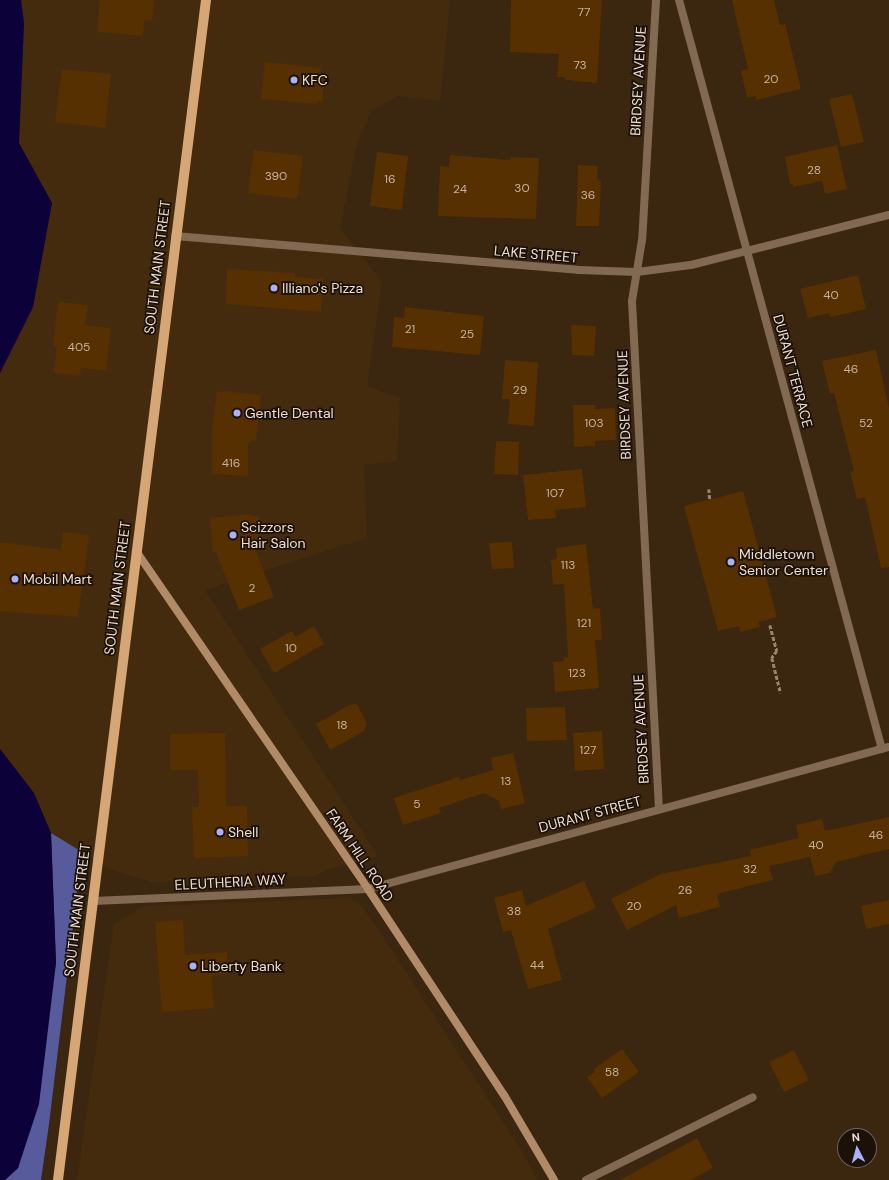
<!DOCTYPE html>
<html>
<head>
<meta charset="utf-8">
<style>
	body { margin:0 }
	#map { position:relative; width:889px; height:1180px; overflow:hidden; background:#3b260f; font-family:"DM Sans",sans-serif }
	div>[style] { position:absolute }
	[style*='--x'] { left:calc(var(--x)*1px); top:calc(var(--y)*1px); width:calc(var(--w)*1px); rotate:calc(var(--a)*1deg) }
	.built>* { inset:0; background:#452b0d }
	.forest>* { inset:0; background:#585b9b }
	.water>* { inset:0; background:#0c0139 }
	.building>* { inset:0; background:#563000 }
	.path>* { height:2.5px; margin-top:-1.25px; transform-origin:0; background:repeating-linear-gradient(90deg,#978573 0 4px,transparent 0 6px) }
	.lane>* { height:8px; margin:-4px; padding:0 4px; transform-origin:4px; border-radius:4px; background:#816952 }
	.street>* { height:8px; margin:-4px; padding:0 4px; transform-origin:4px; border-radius:4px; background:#816952 }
	.secondary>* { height:8px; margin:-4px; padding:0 4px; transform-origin:4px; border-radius:4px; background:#b18b67 }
	.primary>* { height:10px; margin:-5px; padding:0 5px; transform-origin:5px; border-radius:5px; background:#d7a676 }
	.dots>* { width:11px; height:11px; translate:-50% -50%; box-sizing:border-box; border:2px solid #1b1108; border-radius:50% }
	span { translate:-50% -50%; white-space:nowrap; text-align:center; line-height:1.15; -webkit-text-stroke:3.5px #1b1108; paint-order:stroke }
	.number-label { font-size:12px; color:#c7b29d }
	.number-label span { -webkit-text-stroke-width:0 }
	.poi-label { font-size:14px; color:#edded1 }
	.left { translate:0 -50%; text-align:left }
	.street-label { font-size:14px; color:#edded1 }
	.north { position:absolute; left:837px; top:1128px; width:40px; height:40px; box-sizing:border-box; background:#1b1108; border:1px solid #6f6358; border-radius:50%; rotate:354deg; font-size:11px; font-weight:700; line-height:16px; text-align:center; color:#edded1 }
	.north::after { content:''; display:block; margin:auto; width:14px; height:18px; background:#a9b0fc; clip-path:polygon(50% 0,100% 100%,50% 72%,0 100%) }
</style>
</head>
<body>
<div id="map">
	<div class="built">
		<div style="clip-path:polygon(21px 0,450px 0,440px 101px,398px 96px,371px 111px,356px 147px,340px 228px,382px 282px,367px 386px,400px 398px,397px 461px,364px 465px,367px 538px,205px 590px,378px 856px,330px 869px,315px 876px,151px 882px,112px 870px,51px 833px,34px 793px,0 749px,0 373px,33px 307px,52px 203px,19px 143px,24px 24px)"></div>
		<div style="clip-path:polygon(350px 898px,362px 906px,391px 949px,525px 1156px,537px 1180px,77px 1180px,114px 924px,144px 906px)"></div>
	</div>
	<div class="forest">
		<div style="clip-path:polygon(51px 833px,82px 852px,49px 1124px,41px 1180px,5px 1180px,18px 1168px,56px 963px)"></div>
	</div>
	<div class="water">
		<div style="clip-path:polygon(0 0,21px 0,24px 23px,19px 143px,52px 203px,33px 307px,0 373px)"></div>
		<div style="clip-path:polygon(0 749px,34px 793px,51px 833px,56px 963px,39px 1104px,18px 1168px,5px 1180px,0 1180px)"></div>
	</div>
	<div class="building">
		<div style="clip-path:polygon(100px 0,154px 0,152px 21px,144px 20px,143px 36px,97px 32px)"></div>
		<div style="clip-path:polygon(511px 0,602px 0,597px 83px,566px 80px,564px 77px,557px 77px,559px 54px,510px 52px)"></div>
		<div style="clip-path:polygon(732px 0,774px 0,780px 25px,785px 24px,801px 89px,756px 100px,756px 96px,747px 98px,741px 71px,748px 69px)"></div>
		<div style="clip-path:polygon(265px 62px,321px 68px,320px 74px,325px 74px,322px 102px,317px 101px,317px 104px,261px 99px)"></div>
		<div style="clip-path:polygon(62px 69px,111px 74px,105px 128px,55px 122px)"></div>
		<div style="clip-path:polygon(852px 94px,864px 142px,841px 147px,829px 99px)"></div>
		<div style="clip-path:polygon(837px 145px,847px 189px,825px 194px,822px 181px,793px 187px,793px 184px,790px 184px,785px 157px)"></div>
		<div style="clip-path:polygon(254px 150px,303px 156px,297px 199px,248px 193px)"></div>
		<div style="clip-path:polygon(377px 152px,408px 156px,402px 210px,370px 206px)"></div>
		<div style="clip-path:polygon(450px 155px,511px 160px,511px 157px,539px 158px,536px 219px,438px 216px,440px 166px,449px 167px)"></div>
		<div style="clip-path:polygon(578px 165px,598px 166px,597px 178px,601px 182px,599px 226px,576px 226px)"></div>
		<div style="clip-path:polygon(227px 269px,295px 273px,295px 277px,323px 279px,321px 312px,226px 304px)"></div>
		<div style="clip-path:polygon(858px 275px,866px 309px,830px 317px,829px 313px,808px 318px,800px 289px)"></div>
		<div style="clip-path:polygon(58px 302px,88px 305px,85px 325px,111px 328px,106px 371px,81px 368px,80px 376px,54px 373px,57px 346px,53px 346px)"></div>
		<div style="clip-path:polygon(405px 307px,484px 316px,480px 355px,392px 347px,394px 317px,404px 318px)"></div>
		<div style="clip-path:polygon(571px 325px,596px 326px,594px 356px,572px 355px)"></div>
		<div style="clip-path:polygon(876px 350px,889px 408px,889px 567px,881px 568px,865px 497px,857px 499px,850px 472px,854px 471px,834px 393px,830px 394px,822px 361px)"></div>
		<div style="clip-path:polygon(505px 360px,538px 362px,534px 426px,508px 424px,510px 399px,502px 399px)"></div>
		<div style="clip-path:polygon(226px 391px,261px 395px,256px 441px,251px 440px,248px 443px,248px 476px,212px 474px,212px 431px,217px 392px)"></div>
		<div style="clip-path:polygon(573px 405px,595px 405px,595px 409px,615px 408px,616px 440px,595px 441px,595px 446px,574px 447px)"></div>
		<div style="clip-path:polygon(496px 441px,519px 442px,518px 475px,494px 474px)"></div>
		<div style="clip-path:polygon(582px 469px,586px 507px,555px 510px,556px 518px,528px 520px,523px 475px)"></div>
		<div style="clip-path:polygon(743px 491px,777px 617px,759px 622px,760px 627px,740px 632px,739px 626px,718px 631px,684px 506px)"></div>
		<div style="clip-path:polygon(251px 514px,252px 516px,258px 516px,260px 541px,252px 542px,274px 597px,239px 610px,216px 552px,213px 552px,210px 518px)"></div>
		<div style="clip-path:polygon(63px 532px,89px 535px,78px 617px,0 611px,0 542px,61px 550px)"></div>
		<div style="clip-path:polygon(512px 542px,514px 568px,492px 569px,489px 543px)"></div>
		<div style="clip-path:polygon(586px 544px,593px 609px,600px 608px,602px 640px,595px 640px,599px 688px,555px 692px,553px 662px,564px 661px,563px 657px,568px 657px,564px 584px,553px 585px,551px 560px,557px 559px,556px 548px)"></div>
		<div style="clip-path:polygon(314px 626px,324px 644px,274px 673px,260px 649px,292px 631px,296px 637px)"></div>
		<div style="clip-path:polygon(357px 704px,367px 723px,364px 731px,330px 750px,316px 724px,349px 705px)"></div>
		<div style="clip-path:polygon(565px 707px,567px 740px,527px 741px,526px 708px)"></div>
		<div style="clip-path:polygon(602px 731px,604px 769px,575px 771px,573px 733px)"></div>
		<div style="clip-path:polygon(225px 733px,226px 806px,247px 806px,248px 856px,194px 858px,192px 807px,199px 807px,198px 770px,170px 770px,170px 734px)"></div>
		<div style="clip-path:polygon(513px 753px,525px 803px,501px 809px,499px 801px,484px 793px,439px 808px,441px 813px,403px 825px,394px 798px,459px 777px,460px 780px,493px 770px,491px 758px)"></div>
		<div style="clip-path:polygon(889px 817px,889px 849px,836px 862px,830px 873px,815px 876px,810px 857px,769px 866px,773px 880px,717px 894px,720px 907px,679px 918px,676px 905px,627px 930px,611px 899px,661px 874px,751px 856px,750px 850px,799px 838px,796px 825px,822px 819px,825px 831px)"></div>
		<div style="clip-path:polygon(584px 881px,596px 908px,548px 929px,562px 980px,528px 989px,511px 930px,503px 932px,494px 898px,522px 890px,526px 906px)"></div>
		<div style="clip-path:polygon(889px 900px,889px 924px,866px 929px,861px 906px)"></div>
		<div style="clip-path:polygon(183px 920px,185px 955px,227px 952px,228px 974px,211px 976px,214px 1008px,162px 1012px,155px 922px)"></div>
		<div style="clip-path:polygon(622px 1049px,639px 1072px,602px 1098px,587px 1077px,595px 1072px,594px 1069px)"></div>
		<div style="clip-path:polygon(794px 1050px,809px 1080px,784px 1092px,769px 1062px)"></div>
		<div style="clip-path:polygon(697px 1138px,713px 1168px,691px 1180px,620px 1180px)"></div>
	</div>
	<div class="path">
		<div style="--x:709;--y:489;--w:11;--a:85"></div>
		<div style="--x:770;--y:625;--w:27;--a:75"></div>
		<div style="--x:777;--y:651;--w:9;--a:126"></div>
		<div style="--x:772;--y:658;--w:36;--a:76"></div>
	</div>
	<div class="lane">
		<div style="--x:586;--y:1180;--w:186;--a:-26.4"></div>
	</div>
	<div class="street">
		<div style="--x:656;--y:0;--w:240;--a:93.3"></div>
		<div style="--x:642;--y:240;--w:62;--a:99.3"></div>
		<div style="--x:632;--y:301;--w:509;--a:86.96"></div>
		<div style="--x:679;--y:0;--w:776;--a:74.84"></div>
		<div style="--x:175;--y:236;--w:404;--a:4.8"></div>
		<div style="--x:578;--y:270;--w:59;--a:1.9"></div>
		<div style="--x:637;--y:272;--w:54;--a:-7.4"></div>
		<div style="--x:691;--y:265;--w:204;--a:-14.2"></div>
		<div style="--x:93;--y:901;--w:275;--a:-2.5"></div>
		<div style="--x:368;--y:889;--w:540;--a:-15.25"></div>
	</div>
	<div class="secondary">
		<div style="--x:136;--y:551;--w:410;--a:55.5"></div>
		<div style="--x:368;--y:889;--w:247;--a:56.6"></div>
		<div style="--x:504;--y:1095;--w:99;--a:59.5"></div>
	</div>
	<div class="primary">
		<div style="--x:58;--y:1180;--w:1189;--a:-82.85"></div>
	</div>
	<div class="dots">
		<div style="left:294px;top:80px;background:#a9b0fc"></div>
		<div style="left:274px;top:288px;background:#a9b0fc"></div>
		<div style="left:237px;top:413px;background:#a9b0fc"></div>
		<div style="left:233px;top:535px;background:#a9b0fc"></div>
		<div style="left:731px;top:562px;background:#a9b0fc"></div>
		<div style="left:15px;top:579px;background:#a9b0fc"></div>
		<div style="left:220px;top:832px;background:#a9b0fc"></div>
		<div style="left:193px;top:966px;background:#a9b0fc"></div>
	</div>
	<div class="number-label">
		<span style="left:584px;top:13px">77</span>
		<span style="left:580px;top:66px">73</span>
		<span style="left:771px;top:80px">20</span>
		<span style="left:814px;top:171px">28</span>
		<span style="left:276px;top:177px">390</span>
		<span style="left:390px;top:180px">16</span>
		<span style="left:522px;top:189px">30</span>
		<span style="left:460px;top:190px">24</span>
		<span style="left:588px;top:196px">36</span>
		<span style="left:831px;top:296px">40</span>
		<span style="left:410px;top:330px">21</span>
		<span style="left:467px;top:335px">25</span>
		<span style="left:79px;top:348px">405</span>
		<span style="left:851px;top:370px">46</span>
		<span style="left:520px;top:391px">29</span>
		<span style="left:594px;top:424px">103</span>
		<span style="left:866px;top:424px">52</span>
		<span style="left:231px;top:464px">416</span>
		<span style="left:555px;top:494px">107</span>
		<span style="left:568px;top:566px">113</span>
		<span style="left:252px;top:589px">2</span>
		<span style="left:584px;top:624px">121</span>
		<span style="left:291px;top:649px">10</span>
		<span style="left:577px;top:674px">123</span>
		<span style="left:342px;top:726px">18</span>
		<span style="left:588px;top:751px">127</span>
		<span style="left:506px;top:782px">13</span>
		<span style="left:417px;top:805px">5</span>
		<span style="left:876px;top:836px">46</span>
		<span style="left:816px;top:846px">40</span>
		<span style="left:750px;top:870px">32</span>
		<span style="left:685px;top:891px">26</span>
		<span style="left:634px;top:907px">20</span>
		<span style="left:514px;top:912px">38</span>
		<span style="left:537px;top:966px">44</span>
		<span style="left:612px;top:1073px">58</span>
	</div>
	<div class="poi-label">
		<span class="left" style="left:302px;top:80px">KFC</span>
		<span class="left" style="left:282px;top:288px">Illiano's Pizza</span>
		<span class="left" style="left:245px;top:413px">Gentle Dental</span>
		<span class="left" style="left:241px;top:535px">Scizzors<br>Hair Salon</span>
		<span class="left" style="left:739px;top:562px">Middletown<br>Senior Center</span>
		<span class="left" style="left:23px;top:579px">Mobil Mart</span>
		<span class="left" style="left:228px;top:832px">Shell</span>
		<span class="left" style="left:201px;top:966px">Liberty Bank</span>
	</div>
	<div class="street-label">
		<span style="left:638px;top:81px;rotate:-87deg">BIRDSEY AVENUE</span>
		<span style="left:536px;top:254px;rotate:5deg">LAKE STREET</span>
		<span style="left:157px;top:267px;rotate:-83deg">SOUTH MAIN STREET</span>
		<span style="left:793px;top:371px;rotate:75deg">DURANT TERRACE</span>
		<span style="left:624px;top:405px;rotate:-92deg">BIRDSEY AVENUE</span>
		<span style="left:117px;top:588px;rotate:-83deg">SOUTH MAIN STREET</span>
		<span style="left:641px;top:729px;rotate:-93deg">BIRDSEY AVENUE</span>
		<span style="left:590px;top:814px;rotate:-15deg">DURANT STREET</span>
		<span style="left:360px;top:855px;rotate:56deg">FARM HILL ROAD</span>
		<span style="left:230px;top:882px;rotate:-3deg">ELEUTHERIA WAY</span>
		<span style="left:77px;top:910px;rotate:-83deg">SOUTH MAIN STREET</span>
	</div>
	<div class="north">N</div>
</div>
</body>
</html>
